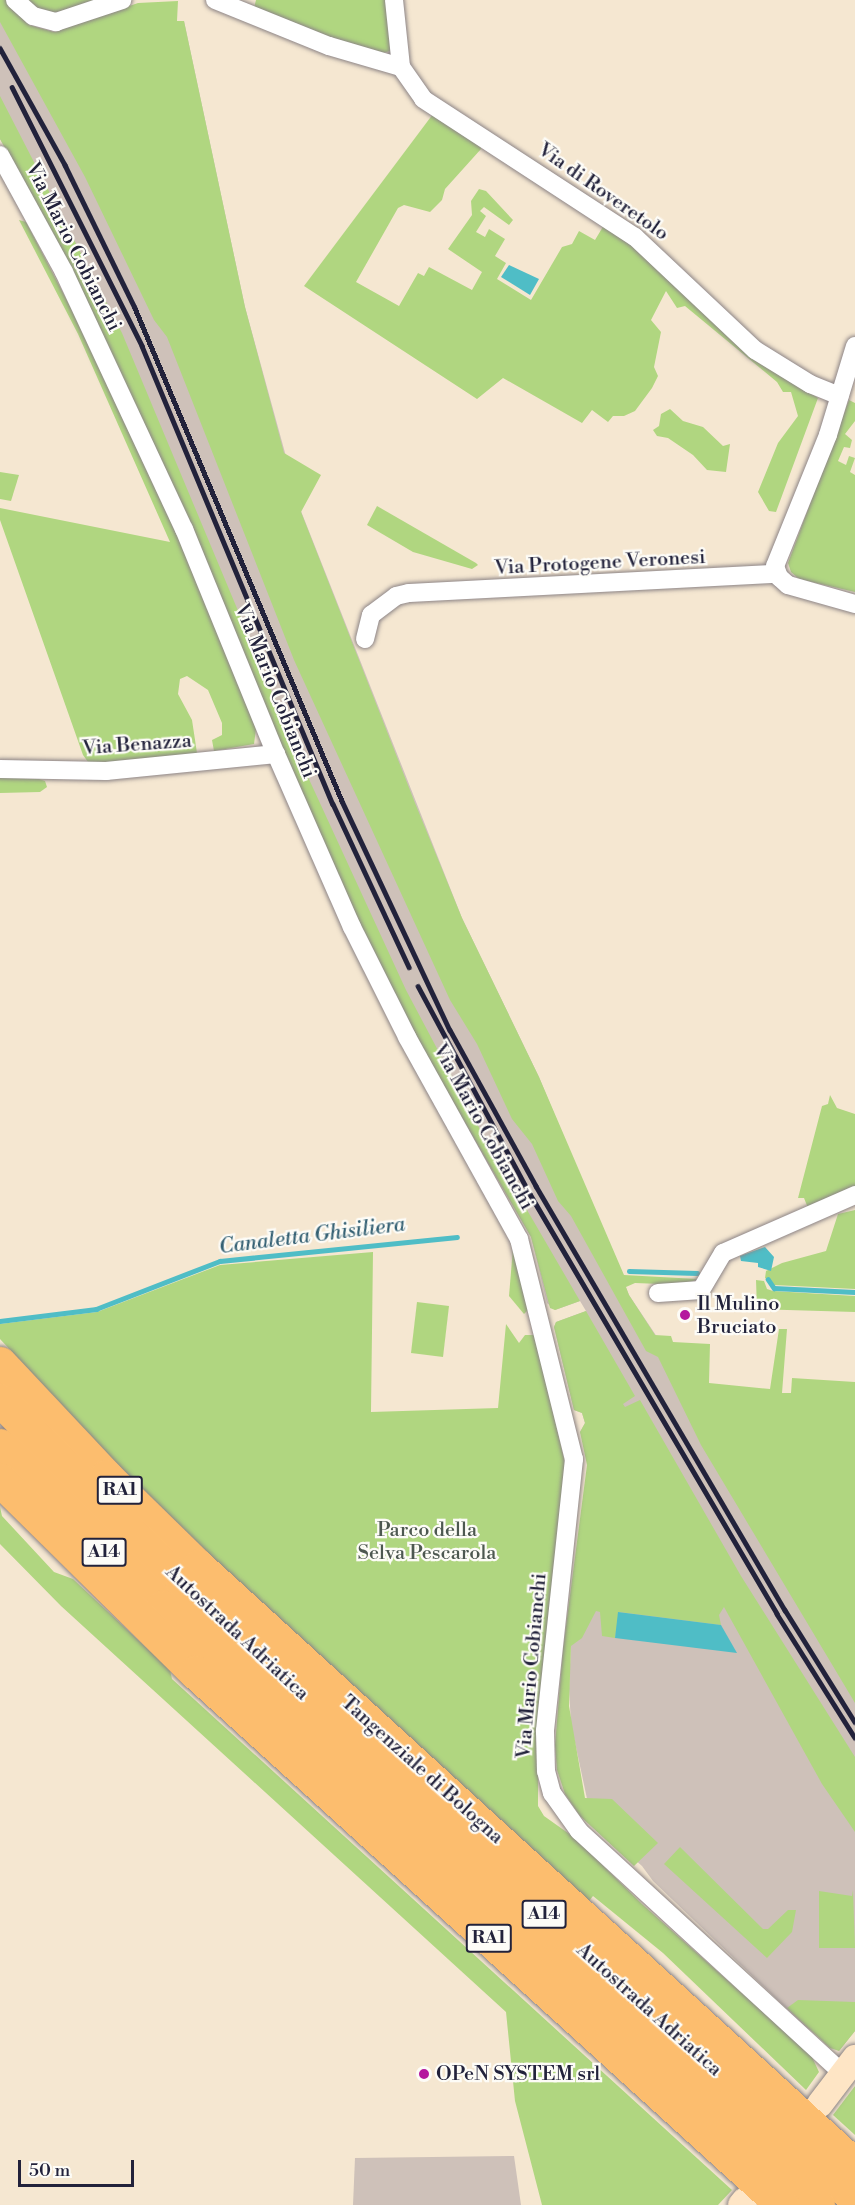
<!DOCTYPE html>
<html>
<head>
<meta charset="utf-8">
<style>
	body { margin:0 }
	#map { position:relative; width:855px; height:2205px; overflow:hidden; background:#f5e7d1; font-family:"Libre Bodoni",serif }
	div>[style] { position:absolute }
	[style*='--x'] { left:calc(var(--x)*1px); top:calc(var(--y)*1px); width:calc(var(--w)*1px); rotate:calc(var(--a)*1deg) }
	.industrial>* { inset:0; background:#cec1b9 }
	.green>* { inset:0; background:#b0d680 }
	.water>* { inset:0; background:#4fbdc6 }
	.stream>* { height:4.5px; margin:-2.25px; padding:0 2.25px; transform-origin:2.25px; border-radius:2.25px; background:#4fbdc6 }
	.roads { filter:drop-shadow(0 0 2px #8c8486) drop-shadow(0 0 2px #8c8486) }
	.minor>* { height:18px; margin:-9px; padding:0 9px; transform-origin:9px; border-radius:9px; background:#fff }
	.secondary>* { height:26px; margin:-13px; padding:0 13px; transform-origin:13px; border-radius:13px; background:#fee5c5 }
	.motorway>* { height:33px; margin:-16.5px; padding:0 16.5px; transform-origin:16.5px; border-radius:16.5px; background:#fcbd6e }
	.rail>* { height:4.5px; margin:-2.25px; padding:0 2.25px; transform-origin:2.25px; border-radius:2.25px; background:#22223b }
	.dots>* { width:16px; height:16px; translate:-50% -50%; box-sizing:border-box; border:3px solid #fdfcf7; border-radius:50% }
	span { translate:-50% -50%; white-space:nowrap; text-align:center; line-height:1.15; -webkit-text-stroke:4.5px #fdfcf7; paint-order:stroke }
	.shield-label span { padding:2px 4px; background:#fdfcf7; border:2px solid; border-radius:4px; -webkit-text-stroke-width:0 }
	.shield-label { font-size:18px; color:#22223b; font-weight:700 }
	.street-label { font-size:20px; color:#22223b }
	.poi-label { font-size:20px; color:#22223b }
	.left { translate:0 -50%; text-align:left }
	.park-label { font-size:20px; color:#4d5850 }
	.water-label { font-size:21px; color:#346073; font-style:italic }
	.scale { position:absolute; left:18px; top:2160px; width:116px; height:27px; box-sizing:border-box; border:3px solid #22223b; border-top:0; padding-left:8px; font-size:18px; line-height:21px; white-space:nowrap; color:#22223b; -webkit-text-stroke:4px #fdfcf7; paint-order:stroke }
</style>
</head>
<body>
<div id="map">
	<div class="industrial">
		<div style="clip-path:polygon(0 0,6px 0,13px 14px,31px 30px,49px 39px,184px 21px,245px 307px,301px 511px,462px 918px,539px 1077px,629px 1295px,855px 1633px,855px 2031px,839px 2051px,806px 2027px,653px 1881px,642px 1866px,592px 1822px,571px 1724px,569px 1689px,572px 1618px,591px 1460px,580px 1432px,585px 1423px,582px 1413px,574px 1410px,554px 1327px,556px 1322px,586px 1311px,580px 1301px,555px 1310px,547px 1303px,531px 1237px,457px 1110px,50px 229px,0 139px)"></div>
		<div style="clip-path:polygon(514px 2156px,521px 2205px,353px 2205px,355px 2158px)"></div>
	</div>
	<div class="green">
		<div style="clip-path:polygon(0 0,6px 0,29px 25px,54px 32px,138px 3px,178px 1px,177px 21px,184px 21px,245px 307px,284px 453px,321px 475px,301px 512px,415px 803px,462px 918px,539px 1077px,624px 1275px,697px 1279px,686px 1285px,635px 1283px,626px 1287px,629px 1295px,655px 1335px,671px 1336px,673px 1342px,710px 1344px,709px 1383px,770px 1389px,779px 1329px,787px 1329px,782px 1393px,791px 1393px,792px 1378px,855px 1382px,855px 1703px,701px 1445px,658px 1357px,646px 1351px,571px 1216px,558px 1201px,532px 1144px,512px 1119px,477px 1044px,450px 1000px,294px 660px,167px 337px,154px 320px,85px 177px,0 22px)"></div>
		<div style="clip-path:polygon(26px 0,101px 0,54px 13px,39px 10px)"></div>
		<div style="clip-path:polygon(256px 0,389px 0,390px 51px,376px 55px,254px 8px)"></div>
		<div style="clip-path:polygon(0 96px,122px 333px,302px 764px,406px 990px,477px 1124px,580px 1301px,555px 1310px,550px 1308px,531px 1237px,424px 1051px,352px 908px,50px 229px,0 139px)"></div>
		<div style="clip-path:polygon(433px 114px,480px 144px,481px 149px,445px 189px,442px 200px,430px 212px,404px 205px,398px 208px,356px 282px,399px 306px,418px 273px,424px 276px,429px 267px,472px 290px,482px 272px,448px 249px,472px 215px,471px 201px,479px 189px,486px 191px,513px 220px,509px 225px,484px 207px,480px 211px,486px 216px,476px 232px,485px 237px,489px 229px,505px 239px,495px 256px,506px 263px,497px 279px,531px 300px,562px 247px,572px 244px,579px 231px,595px 240px,604px 225px,632px 246px,770px 368px,818px 398px,776px 512px,769px 511px,758px 492px,778px 443px,798px 416px,791px 392px,783px 392px,777px 382px,685px 306px,677px 308px,666px 291px,651px 320px,661px 332px,654px 367px,658px 376px,652px 388px,635px 411px,624px 416px,613px 416px,608px 422px,592px 410px,582px 423px,503px 378px,477px 399px,304px 286px)"></div>
		<div style="clip-path:polygon(19px 220px,26px 222px,74px 314px,186px 555px,256px 729px,254px 744px,214px 751px,212px 740px,222px 735px,222px 723px,208px 690px,187px 676px,180px 679px,178px 694px,192px 720px,197px 753px,113px 764px,88px 762px,83px 755px,0 520px,0 508px,170px 542px,78px 334px)"></div>
		<div style="clip-path:polygon(849px 400px,855px 403px,855px 421px,845px 434px,852px 440px,850px 448px,844px 447px,838px 461px,846px 465px,849px 456px,855px 458px,850px 472px,855px 475px,855px 592px,799px 579px,791px 572px,788px 563px)"></div>
		<div style="clip-path:polygon(670px 409px,683px 421px,703px 427px,723px 446px,730px 444px,726px 472px,707px 470px,693px 455px,668px 438px,657px 436px,653px 430px,659px 426px,661px 414px)"></div>
		<div style="clip-path:polygon(0 472px,19px 475px,11px 501px,0 499px)"></div>
		<div style="clip-path:polygon(377px 506px,476px 563px,478px 565px,472px 569px,413px 552px,367px 525px)"></div>
		<div style="clip-path:polygon(0 777px,39px 779px,45px 781px,47px 787px,40px 792px,0 793px)"></div>
		<div style="clip-path:polygon(830px 1095px,837px 1108px,855px 1114px,855px 1188px,808px 1208px,804px 1198px,798px 1198px,822px 1106px,828px 1104px)"></div>
		<div style="clip-path:polygon(855px 1210px,855px 1289px,774px 1285px,765px 1278px,766px 1271px,782px 1263px,826px 1251px,838px 1214px)"></div>
		<div style="clip-path:polygon(513px 1248px,528px 1310px,524px 1314px,509px 1296px)"></div>
		<div style="clip-path:polygon(373px 1252px,371px 1412px,498px 1408px,506px 1324px,519px 1343px,525px 1335px,535px 1335px,565px 1463px,538px 1772px,538px 1806px,544px 1816px,575px 1838px,642px 1904px,811px 2055px,819px 2072px,806px 2090px,663px 1953px,593px 1896px,589px 1901px,208px 1553px,113px 1460px,0 1339px,0 1324px,97px 1312px,220px 1265px)"></div>
		<div style="clip-path:polygon(756px 1280px,764px 1281px,767px 1289px,773px 1291px,855px 1296px,855px 1312px,757px 1309px)"></div>
		<div style="clip-path:polygon(417px 1302px,449px 1306px,443px 1357px,411px 1353px)"></div>
		<div style="clip-path:polygon(586px 1311px,635px 1396px,623px 1404px,625px 1407px,640px 1400px,741px 1576px,855px 1757px,855px 1832px,822px 1784px,724px 1607px,719px 1615px,721px 1625px,619px 1612px,615px 1638px,602px 1636px,600px 1612px,596px 1611px,582px 1638px,571px 1646px,569px 1706px,585px 1798px,612px 1799px,658px 1843px,634px 1866px,580px 1816px,565px 1794px,557px 1770px,555px 1745px,563px 1649px,587px 1465px,580px 1432px,585px 1423px,582px 1413px,574px 1410px,554px 1327px,556px 1322px)"></div>
		<div style="clip-path:polygon(0 1507px,2px 1516px,54px 1572px,73px 1579px,170px 1670px,172px 1679px,732px 2190px,718px 2205px,542px 2205px,515px 2101px,506px 2012px,61px 1606px,0 1544px)"></div>
		<div style="clip-path:polygon(680px 1847px,763px 1929px,768px 1929px,788px 1910px,796px 1910px,792px 1932px,767px 1958px,664px 1864px)"></div>
		<div style="clip-path:polygon(853px 1890px,855px 1948px,819px 1948px,819px 1891px,852px 1896px)"></div>
		<div style="clip-path:polygon(798px 2000px,855px 2002px,855px 2031px,839px 2051px,830px 2048px,787px 2008px)"></div>
		<div style="clip-path:polygon(855px 2086px,855px 2135px,833px 2115px)"></div>
	</div>
	<div class="water">
		<div style="clip-path:polygon(509px 265px,539px 279px,530px 295px,501px 277px)"></div>
		<div style="clip-path:polygon(765px 1247px,774px 1257px,771px 1271px,758px 1267px,758px 1263px,741px 1261px,740px 1256px)"></div>
		<div style="clip-path:polygon(618px 1612px,721px 1625px,737px 1653px,615px 1638px)"></div>
	</div>
	<div class="stream">
		<div style="--x:629;--y:1271;--w:68;--a:1.7"></div>
		<div style="--x:768;--y:1279;--w:11;--a:56"></div>
		<div style="--x:774;--y:1288;--w:81;--a:2.8"></div>
		<div style="--x:0;--y:1321;--w:97;--a:-7.1"></div>
		<div style="--x:96;--y:1309;--w:133;--a:-21.2"></div>
		<div style="--x:220;--y:1261;--w:238;--a:-5.8"></div>
	</div>
	<div class="roads">
		<div class="minor">
			<div style="--x:15;--y:0;--w:24;--a:42"></div>
			<div style="--x:33;--y:16;--w:24;--a:15"></div>
			<div style="--x:56;--y:22;--w:70;--a:-18.4"></div>
			<div style="--x:215;--y:0;--w:123;--a:22"></div>
			<div style="--x:329;--y:46;--w:75;--a:16.3"></div>
			<div style="--x:394;--y:0;--w:67;--a:84"></div>
			<div style="--x:401;--y:67;--w:39;--a:55"></div>
			<div style="--x:423;--y:99;--w:253;--a:33.1"></div>
			<div style="--x:635;--y:237;--w:165;--a:43.3"></div>
			<div style="--x:755;--y:350;--w:65;--a:31.7"></div>
			<div style="--x:810;--y:384;--w:32;--a:22"></div>
			<div style="--x:0;--y:155;--w:133;--a:61.3"></div>
			<div style="--x:64;--y:272;--w:284;--a:65"></div>
			<div style="--x:184;--y:529;--w:243;--a:67.8"></div>
			<div style="--x:276;--y:754;--w:189;--a:66.3"></div>
			<div style="--x:352;--y:927;--w:123;--a:63.4"></div>
			<div style="--x:407;--y:1037;--w:231;--a:61"></div>
			<div style="--x:519;--y:1239;--w:227;--a:76"></div>
			<div style="--x:574;--y:1459;--w:274;--a:96.1"></div>
			<div style="--x:545;--y:1731;--w:40;--a:88.6"></div>
			<div style="--x:546;--y:1771;--w:23;--a:75"></div>
			<div style="--x:552;--y:1793;--w:47;--a:54.6"></div>
			<div style="--x:579;--y:1831;--w:359;--a:42.6"></div>
			<div style="--x:855;--y:346;--w:93;--a:106.9"></div>
			<div style="--x:828;--y:435;--w:141;--a:112"></div>
			<div style="--x:775;--y:566;--w:12;--a:70"></div>
			<div style="--x:779;--y:577;--w:12;--a:42"></div>
			<div style="--x:788;--y:585;--w:70;--a:15.8"></div>
			<div style="--x:365;--y:639;--w:25;--a:-76"></div>
			<div style="--x:371;--y:615;--w:31;--a:-37"></div>
			<div style="--x:396;--y:596;--w:13;--a:-13"></div>
			<div style="--x:409;--y:593;--w:368;--a:-3"></div>
			<div style="--x:0;--y:769;--w:106;--a:1.1"></div>
			<div style="--x:106;--y:771;--w:171;--a:-5.7"></div>
			<div style="--x:658;--y:1293;--w:43;--a:-4"></div>
			<div style="--x:701;--y:1290;--w:43;--a:-59.3"></div>
			<div style="--x:723;--y:1253;--w:144;--a:-23.7"></div>
		</div>
		<div class="secondary">
			<div style="--x:820;--y:2104;--w:58;--a:-52.7"></div>
			<div style="--x:741;--y:2205;--w:6;--a:-51"></div>
		</div>
		<div class="motorway">
			<div style="--x:0;--y:1363;--w:155;--a:46.8"></div>
			<div style="--x:106;--y:1476;--w:129;--a:44.4"></div>
			<div style="--x:198;--y:1566;--w:889;--a:42.36"></div>
			<div style="--x:0;--y:1400;--w:259;--a:45.3"></div>
			<div style="--x:182;--y:1584;--w:911;--a:42.38"></div>
			<div style="--x:0;--y:1445;--w:229;--a:45"></div>
			<div style="--x:162;--y:1607;--w:888;--a:42.35"></div>
			<div style="--x:0;--y:1480;--w:274;--a:44.6"></div>
			<div style="--x:195;--y:1672;--w:793;--a:42.24"></div>
		</div>
	</div>
	<div class="rail">
		<div style="--x:0;--y:48;--w:134;--a:60.9"></div>
		<div style="--x:65;--y:165;--w:159;--a:63.9"></div>
		<div style="--x:135;--y:308;--w:535;--a:67.22"></div>
		<div style="--x:342;--y:801;--w:253;--a:64.8"></div>
		<div style="--x:450;--y:1030;--w:178;--a:61.1"></div>
		<div style="--x:536;--y:1186;--w:492;--a:59.6"></div>
		<div style="--x:785;--y:1610;--w:132;--a:58"></div>
		<div style="--x:12;--y:87;--w:290;--a:63.3"></div>
		<div style="--x:142;--y:346;--w:496;--a:67.4"></div>
		<div style="--x:333;--y:804;--w:180;--a:65"></div>
		<div style="--x:418;--y:986;--w:236;--a:61.7"></div>
		<div style="--x:530;--y:1194;--w:487;--a:59.5"></div>
		<div style="--x:777;--y:1614;--w:146;--a:57.8"></div>
	</div>
	<div class="dots">
		<div style="left:685px;top:1315px;background:#b5179e"></div>
		<div style="left:424px;top:2074px;background:#b5179e"></div>
	</div>
	<div class="shield-label">
		<span style="left:120px;top:1490px">RA1</span>
		<span style="left:104px;top:1552px">A14</span>
		<span style="left:544px;top:1914px">A14</span>
		<span style="left:489px;top:1938px">RA1</span>
	</div>
	<div class="street-label">
		<span style="left:603px;top:192px;rotate:35deg">Via di Roveretolo</span>
		<span style="left:73px;top:247px;rotate:63deg">Via Mario Cobianchi</span>
		<span style="left:600px;top:563px;rotate:-3deg">Via Protogene Veronesi</span>
		<span style="left:275px;top:691px;rotate:68deg">Via Mario Cobianchi</span>
		<span style="left:137px;top:745px;rotate:-4deg">Via Benazza</span>
		<span style="left:483px;top:1127px;rotate:61deg">Via Mario Cobianchi</span>
		<span style="left:237px;top:1633px;rotate:43deg">Autostrada Adriatica</span>
		<span style="left:532px;top:1666px;rotate:-85deg">Via Mario Cobianchi</span>
		<span style="left:422px;top:1770px;rotate:42deg">Tangenziale di Bologna</span>
		<span style="left:649px;top:2010px;rotate:42deg">Autostrada Adriatica</span>
	</div>
	<div class="poi-label">
		<span class="left" style="left:697px;top:1316px">Il Mulino<br>Bruciato</span>
		<span class="left" style="left:436px;top:2074px">OPeN SYSTEM srl</span>
	</div>
	<div class="park-label">
		<span style="left:427px;top:1542px">Parco della<br>Selva Pescarola</span>
	</div>
	<div class="water-label">
		<span style="left:312px;top:1236px;rotate:-7deg">Canaletta Ghisiliera</span>
	</div>
	<div class="scale">50 m</div>
</div>
</body>
</html>
